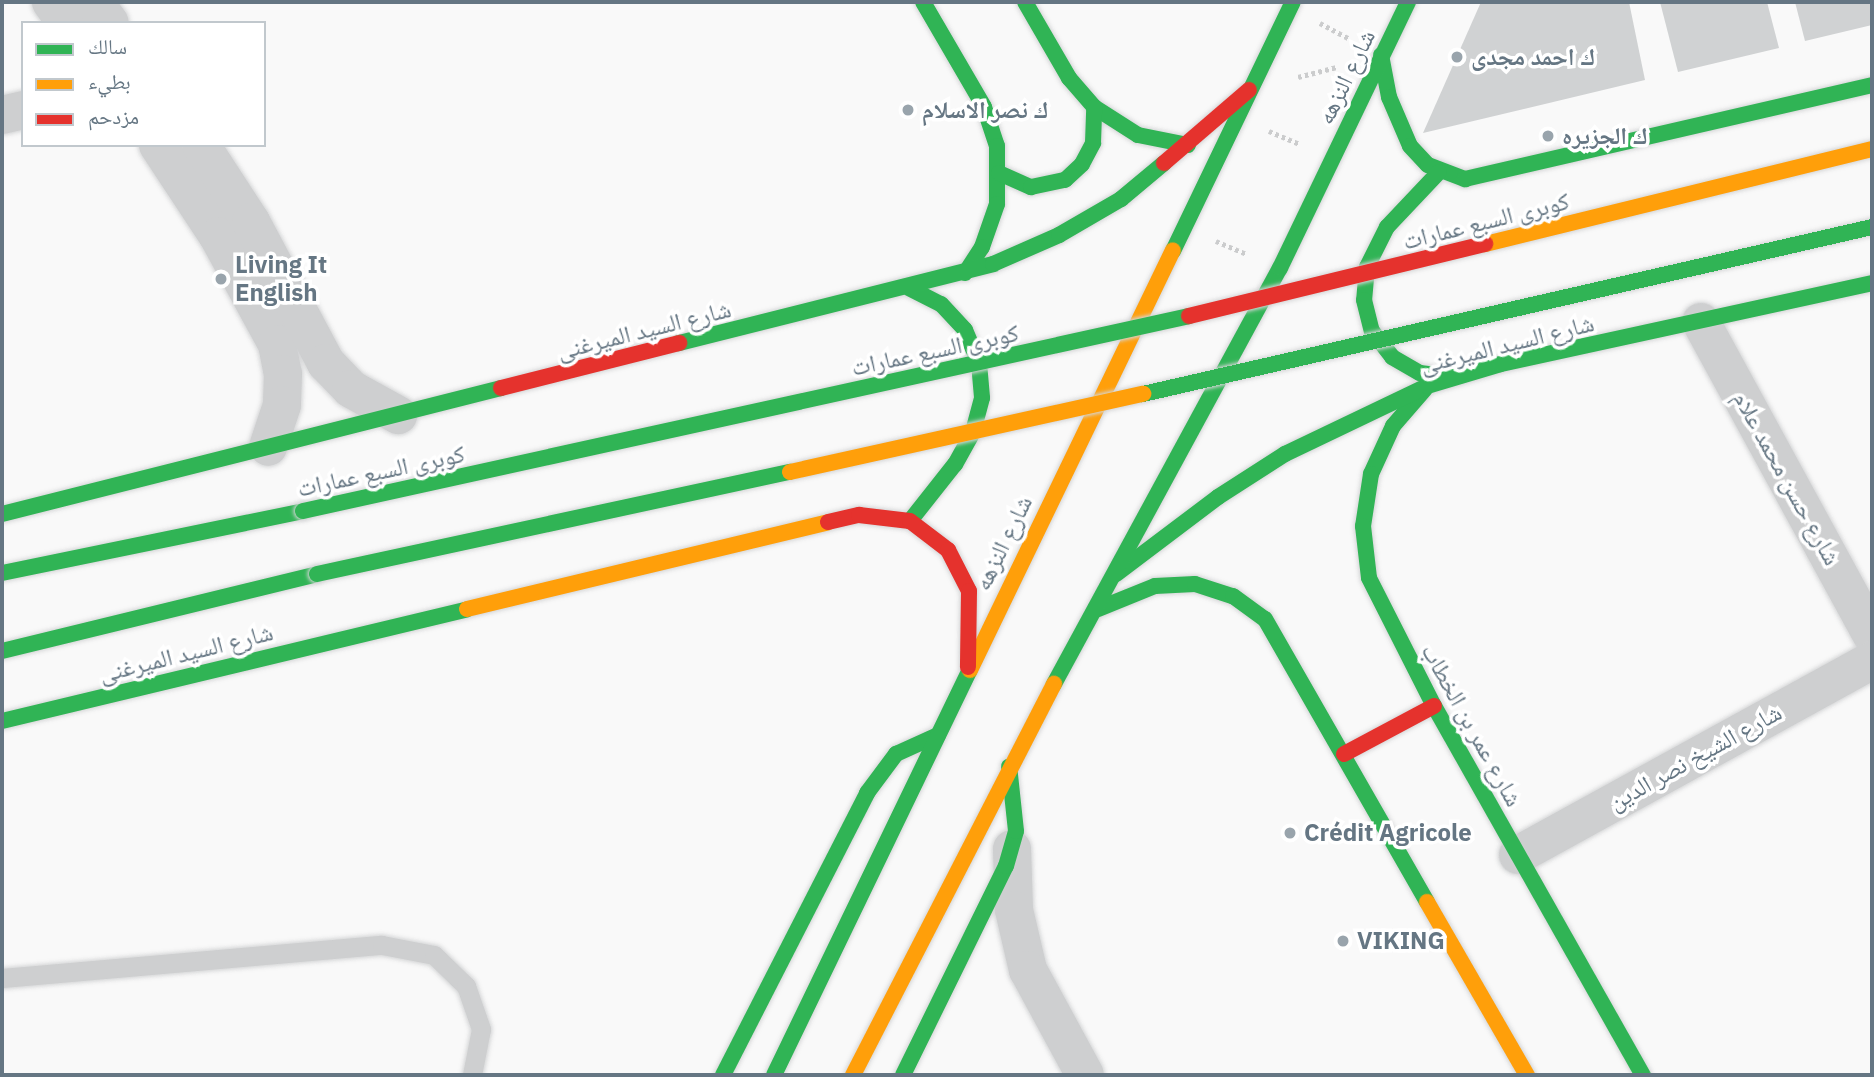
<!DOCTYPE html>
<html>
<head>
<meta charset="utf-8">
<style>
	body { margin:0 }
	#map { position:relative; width:1874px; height:1077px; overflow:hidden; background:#f9f9f9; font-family:"IBM Plex Sans","Noto Naskh Arabic",sans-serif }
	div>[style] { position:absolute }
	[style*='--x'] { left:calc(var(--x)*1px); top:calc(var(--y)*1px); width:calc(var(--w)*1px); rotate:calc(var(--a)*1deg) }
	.building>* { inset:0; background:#d0d2d3 }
	.path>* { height:4.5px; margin-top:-2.25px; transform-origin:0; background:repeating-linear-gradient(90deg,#cbcccd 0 3.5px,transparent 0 7px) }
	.roads { filter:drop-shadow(0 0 2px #d5d6d7) drop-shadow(0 0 2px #d5d6d7) }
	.lane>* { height:19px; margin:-9.5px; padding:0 9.5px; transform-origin:9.5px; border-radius:9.5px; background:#cecfd0 }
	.street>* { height:38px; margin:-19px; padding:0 19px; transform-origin:19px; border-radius:19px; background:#cecfd0 }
	.fast>* { height:16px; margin:-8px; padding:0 8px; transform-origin:8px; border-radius:8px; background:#30b455 }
	.slow>* { height:16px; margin:-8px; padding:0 8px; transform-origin:8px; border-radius:8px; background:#ff9f0a }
	.jam>* { height:16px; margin:-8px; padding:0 8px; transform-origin:8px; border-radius:8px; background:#e5322d }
	.bridges { filter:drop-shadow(0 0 2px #d5d6d7) drop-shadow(0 0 2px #d5d6d7) }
	.fast-bridge>* { height:16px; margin:-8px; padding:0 8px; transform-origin:8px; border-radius:8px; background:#30b455 }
	.slow-bridge>* { height:16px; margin:-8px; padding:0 8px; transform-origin:8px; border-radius:8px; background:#ff9f0a }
	.jam-bridge>* { height:16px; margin:-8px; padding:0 8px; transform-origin:8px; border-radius:8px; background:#e5322d }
	.dots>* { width:19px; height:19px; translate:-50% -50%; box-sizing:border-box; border:4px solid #fff; border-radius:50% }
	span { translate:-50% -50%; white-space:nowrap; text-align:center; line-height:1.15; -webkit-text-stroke:7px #fff; paint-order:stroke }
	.poi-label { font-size:24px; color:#657683; font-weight:700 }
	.left { translate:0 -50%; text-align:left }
	.street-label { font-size:24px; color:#657683 }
	.frame { position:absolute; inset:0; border:4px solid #657683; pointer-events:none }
	.legend { position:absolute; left:21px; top:21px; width:245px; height:126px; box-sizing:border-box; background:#fff; border:2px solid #c1c8cd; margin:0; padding:9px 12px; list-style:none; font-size:21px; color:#657683 }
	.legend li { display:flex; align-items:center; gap:14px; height:35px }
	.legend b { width:35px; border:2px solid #c1c8cd }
</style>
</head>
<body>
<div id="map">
	<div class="building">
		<div style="clip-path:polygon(1481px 2px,1629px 2px,1645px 80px,1423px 133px)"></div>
		<div style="clip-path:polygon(1660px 2px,1767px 2px,1779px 48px,1678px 72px)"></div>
		<div style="clip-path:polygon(1795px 2px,1872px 2px,1872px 25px,1805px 41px)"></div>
	</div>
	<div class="path">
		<div style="--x:1320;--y:23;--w:34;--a:28"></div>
		<div style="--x:1298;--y:77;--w:40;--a:-14.4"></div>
		<div style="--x:1269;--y:131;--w:33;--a:23"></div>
		<div style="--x:1216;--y:241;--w:34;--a:23"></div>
	</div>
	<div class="roads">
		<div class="lane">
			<div style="--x:2;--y:978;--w:381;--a:-5"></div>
			<div style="--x:382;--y:945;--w:53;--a:10.9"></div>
			<div style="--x:434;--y:955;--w:45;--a:44.1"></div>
			<div style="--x:466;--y:986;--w:46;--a:70.8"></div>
			<div style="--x:481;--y:1029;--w:47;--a:101.1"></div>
		</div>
		<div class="street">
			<div style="--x:51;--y:2;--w:26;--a:54"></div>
			<div style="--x:94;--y:2;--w:26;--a:53"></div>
			<div style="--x:2;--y:115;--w:22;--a:-13"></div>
			<div style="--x:158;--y:145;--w:109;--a:56.6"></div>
			<div style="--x:218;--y:236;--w:123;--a:61.4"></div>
			<div style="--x:277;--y:344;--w:31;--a:79"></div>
			<div style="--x:283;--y:374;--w:31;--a:92"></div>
			<div style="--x:282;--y:405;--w:44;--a:108.4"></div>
			<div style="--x:201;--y:145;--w:92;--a:57"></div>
			<div style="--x:251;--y:222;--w:160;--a:62"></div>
			<div style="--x:326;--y:363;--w:36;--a:46"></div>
			<div style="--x:351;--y:389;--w:54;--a:29"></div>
			<div style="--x:1701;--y:322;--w:357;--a:61.4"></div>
			<div style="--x:1012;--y:849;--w:61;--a:88.1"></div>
			<div style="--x:1014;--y:910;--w:62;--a:76.9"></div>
			<div style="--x:1028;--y:970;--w:119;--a:61.5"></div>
			<div style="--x:1518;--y:855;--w:404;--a:-28.8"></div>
		</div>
		<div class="fast">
			<div style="--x:923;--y:2;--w:121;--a:59.8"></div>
			<div style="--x:984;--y:107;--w:41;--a:71.6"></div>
			<div style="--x:997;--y:146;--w:58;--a:90"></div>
			<div style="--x:997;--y:204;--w:46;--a:109.2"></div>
			<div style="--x:982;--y:247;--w:31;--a:123"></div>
			<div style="--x:1025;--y:2;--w:88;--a:59.9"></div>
			<div style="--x:1069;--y:78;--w:38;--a:49"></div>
			<div style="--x:1094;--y:107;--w:52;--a:32.5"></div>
			<div style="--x:1138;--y:135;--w:51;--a:11.3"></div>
			<div style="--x:1381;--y:55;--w:43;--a:79.2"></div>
			<div style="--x:1389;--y:97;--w:53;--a:66.8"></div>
			<div style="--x:1410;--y:146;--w:26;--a:47"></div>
			<div style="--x:1428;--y:165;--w:40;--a:21"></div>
			<div style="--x:1465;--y:179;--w:418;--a:-13"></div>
			<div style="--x:1439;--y:172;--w:76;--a:133.4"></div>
			<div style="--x:1387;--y:227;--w:45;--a:116.6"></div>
			<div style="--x:1367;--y:267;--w:33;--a:95"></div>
			<div style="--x:1364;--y:300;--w:32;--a:76"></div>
			<div style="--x:1372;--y:331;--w:33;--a:52"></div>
			<div style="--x:1392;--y:357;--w:32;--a:30"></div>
			<div style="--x:1420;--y:373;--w:32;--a:7"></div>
			<div style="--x:999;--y:173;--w:35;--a:24"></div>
			<div style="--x:1031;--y:187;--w:35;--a:-12"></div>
			<div style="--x:1065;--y:180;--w:23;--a:-43"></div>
			<div style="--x:1082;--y:164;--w:24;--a:-62"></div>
			<div style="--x:1093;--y:143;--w:36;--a:-88"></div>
			<div style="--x:1173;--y:251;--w:276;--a:-64.3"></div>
			<div style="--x:909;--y:288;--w:36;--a:27"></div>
			<div style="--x:941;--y:304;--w:35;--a:47"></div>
			<div style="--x:965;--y:330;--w:36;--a:67"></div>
			<div style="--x:979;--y:363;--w:35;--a:85"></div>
			<div style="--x:982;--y:398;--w:35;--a:105"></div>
			<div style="--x:973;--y:432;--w:37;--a:119"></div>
			<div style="--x:955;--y:464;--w:73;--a:128.3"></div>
			<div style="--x:679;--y:343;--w:324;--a:-14.1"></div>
			<div style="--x:993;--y:264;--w:72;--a:-23.7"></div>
			<div style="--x:1059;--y:235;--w:72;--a:-30.1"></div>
			<div style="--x:1121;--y:199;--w:56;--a:-39.9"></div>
			<div style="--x:1425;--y:389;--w:49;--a:130.9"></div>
			<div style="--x:1393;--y:426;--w:53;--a:114.6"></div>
			<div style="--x:1371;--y:474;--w:53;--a:98.7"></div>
			<div style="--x:1363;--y:526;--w:52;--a:83.4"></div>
			<div style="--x:1369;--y:578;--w:144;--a:63.1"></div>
			<div style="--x:1434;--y:706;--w:424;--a:60.5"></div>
			<div style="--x:2;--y:514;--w:515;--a:-14.17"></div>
			<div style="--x:2;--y:573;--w:307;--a:-11.6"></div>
			<div style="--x:1116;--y:574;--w:128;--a:-37"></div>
			<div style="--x:1218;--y:497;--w:80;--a:-32.7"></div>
			<div style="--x:1285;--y:454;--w:157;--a:-25.6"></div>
			<div style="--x:1427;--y:386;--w:77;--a:-16.6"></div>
			<div style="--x:1501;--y:364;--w:380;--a:-12.3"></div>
			<div style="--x:1098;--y:609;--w:61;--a:-22"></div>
			<div style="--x:1155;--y:586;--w:40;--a:-2.9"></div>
			<div style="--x:1195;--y:584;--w:40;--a:18"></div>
			<div style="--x:1233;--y:596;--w:39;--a:36"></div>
			<div style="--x:1265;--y:619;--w:326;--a:60.2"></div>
			<div style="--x:2;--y:651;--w:324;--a:-13.7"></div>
			<div style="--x:1054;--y:684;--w:473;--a:-61.5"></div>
			<div style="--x:1280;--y:268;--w:295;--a:-64.3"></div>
			<div style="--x:2;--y:721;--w:478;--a:-13.5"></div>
			<div style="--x:723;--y:1075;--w:317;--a:-62.9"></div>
			<div style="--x:867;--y:793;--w:49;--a:-53.4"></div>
			<div style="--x:896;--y:754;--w:46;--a:-24.3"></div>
			<div style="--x:774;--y:1075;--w:450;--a:-64.2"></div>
			<div style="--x:903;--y:1075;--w:233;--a:-63.8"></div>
			<div style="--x:1006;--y:866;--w:36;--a:-74"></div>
			<div style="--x:1016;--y:831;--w:65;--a:-96.1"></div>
		</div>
		<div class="slow">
			<div style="--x:467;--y:609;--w:371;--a:-13.5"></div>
			<div style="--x:970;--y:670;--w:466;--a:-64.2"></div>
			<div style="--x:1427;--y:902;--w:200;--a:60"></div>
			<div style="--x:853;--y:1075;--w:440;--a:-62.8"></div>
		</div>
		<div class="jam">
			<div style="--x:1164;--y:163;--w:112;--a:-40.7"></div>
			<div style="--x:501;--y:388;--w:184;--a:-14.2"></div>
			<div style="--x:828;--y:522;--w:32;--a:-13"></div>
			<div style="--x:859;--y:515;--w:51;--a:6.7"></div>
			<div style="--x:910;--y:521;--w:48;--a:37.3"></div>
			<div style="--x:948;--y:550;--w:46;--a:62.9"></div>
			<div style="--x:969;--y:591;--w:76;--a:90.8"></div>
			<div style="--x:1344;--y:754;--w:102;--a:-28.1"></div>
		</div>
	</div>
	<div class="bridges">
		<div class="fast-bridge">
			<div style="--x:1143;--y:394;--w:748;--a:-12.9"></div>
			<div style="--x:303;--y:511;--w:907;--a:-12.41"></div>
			<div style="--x:317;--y:574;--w:484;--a:-12.2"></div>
		</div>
		<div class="slow-bridge">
			<div style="--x:1485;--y:244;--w:398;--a:-13.8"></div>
			<div style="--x:790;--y:472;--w:362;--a:-12.5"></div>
		</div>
		<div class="jam-bridge">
			<div style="--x:1189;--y:316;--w:305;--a:-13.7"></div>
		</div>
	</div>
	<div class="dots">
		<div style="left:1457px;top:57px;background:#99a4ac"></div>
		<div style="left:908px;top:110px;background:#99a4ac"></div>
		<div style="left:1548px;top:136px;background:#99a4ac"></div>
		<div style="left:221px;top:279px;background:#99a4ac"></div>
		<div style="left:1290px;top:833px;background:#99a4ac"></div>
		<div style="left:1343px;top:941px;background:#99a4ac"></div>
	</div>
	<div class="poi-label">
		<span class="left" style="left:1471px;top:57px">ك احمد مجدى</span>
		<span class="left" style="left:922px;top:110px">ك نصر الاسلام</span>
		<span class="left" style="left:1562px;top:136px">ك الجزيره</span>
		<span class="left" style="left:235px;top:279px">Living It<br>English</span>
		<span class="left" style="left:1304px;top:833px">Crédit Agricole</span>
		<span class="left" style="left:1357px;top:941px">VIKING</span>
	</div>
	<div class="street-label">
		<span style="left:1346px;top:77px;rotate:-64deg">شارع النزهه</span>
		<span style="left:1486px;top:221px;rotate:-14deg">كوبرى السبع عمارات</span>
		<span style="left:644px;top:330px;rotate:-14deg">شارع السيد الميرغنى</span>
		<span style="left:1507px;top:344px;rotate:-14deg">شارع السيد الميرغنى</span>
		<span style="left:935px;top:350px;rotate:-12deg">كوبرى السبع عمارات</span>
		<span style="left:381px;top:471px;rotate:-12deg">كوبرى السبع عمارات</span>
		<span style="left:1787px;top:478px;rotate:61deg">شارع حسن محمد علام</span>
		<span style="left:1003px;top:543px;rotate:-64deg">شارع النزهه</span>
		<span style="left:186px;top:653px;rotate:-14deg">شارع السيد الميرغنى</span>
		<span style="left:1472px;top:725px;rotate:61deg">شارع عمر بن الخطاب</span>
		<span style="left:1695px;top:757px;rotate:-29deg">شارع الشيخ نصر الدين</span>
	</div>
	<div class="frame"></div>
	<ul class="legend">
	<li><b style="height:9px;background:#30b455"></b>سالك</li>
	<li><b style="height:9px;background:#ff9f0a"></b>بطيء</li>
	<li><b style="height:9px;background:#e5322d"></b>مزدحم</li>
	</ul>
</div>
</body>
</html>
